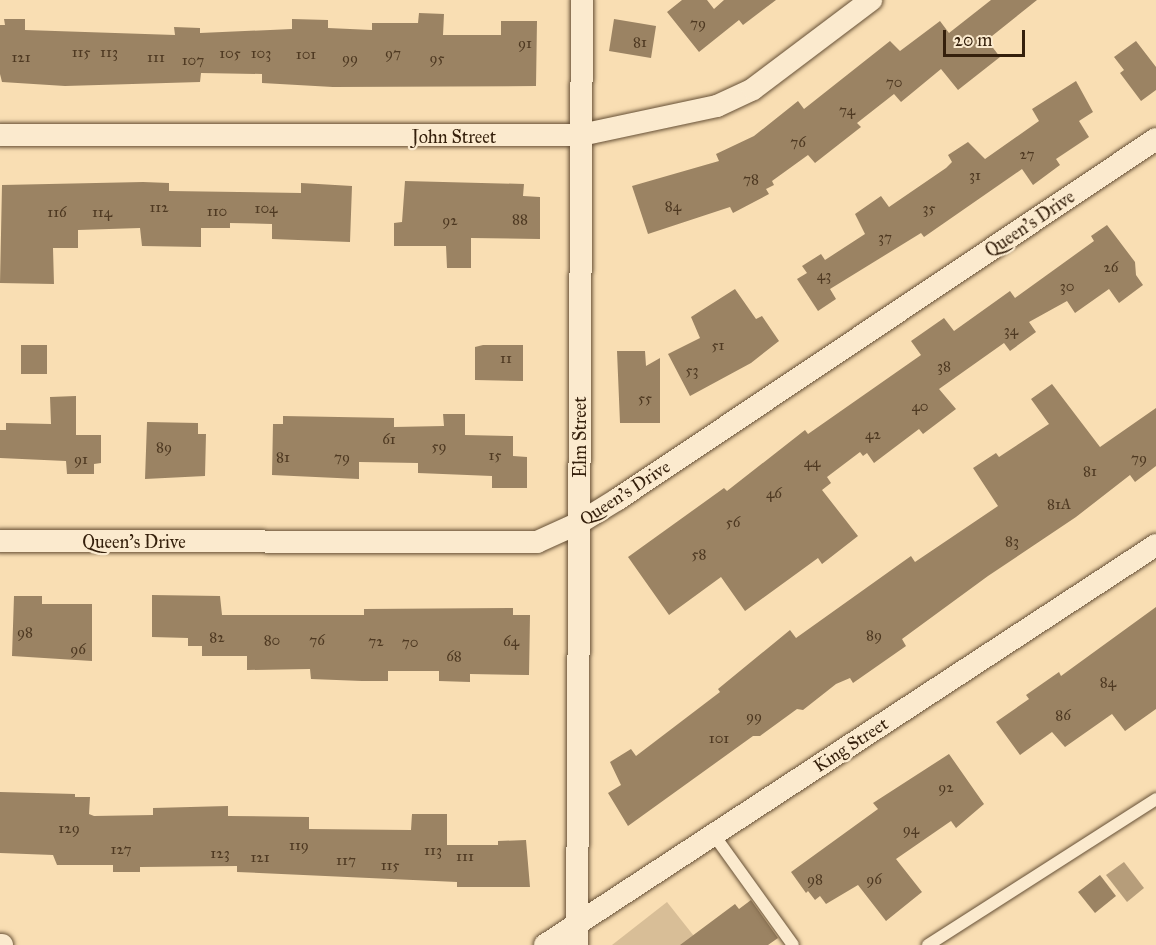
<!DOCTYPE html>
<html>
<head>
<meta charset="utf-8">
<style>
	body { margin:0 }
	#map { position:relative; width:1156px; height:945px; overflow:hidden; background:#f9deb3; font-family:"IM FELL Great Primer",serif }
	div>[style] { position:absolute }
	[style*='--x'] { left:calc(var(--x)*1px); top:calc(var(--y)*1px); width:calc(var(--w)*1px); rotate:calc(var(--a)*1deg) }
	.green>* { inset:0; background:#d8be97 }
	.water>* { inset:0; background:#b69d7a }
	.building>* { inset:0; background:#9b8363 }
	.roads { filter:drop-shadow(0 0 2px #665036) drop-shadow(0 0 2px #665036) }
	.lane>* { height:12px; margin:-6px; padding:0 6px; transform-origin:6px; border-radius:6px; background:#fbeace }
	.street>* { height:22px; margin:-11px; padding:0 11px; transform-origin:11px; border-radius:11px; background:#fbeace }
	span { translate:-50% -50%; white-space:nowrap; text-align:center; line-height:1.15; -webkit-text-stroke:4.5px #fbeace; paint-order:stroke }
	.number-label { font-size:15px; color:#4e3922 }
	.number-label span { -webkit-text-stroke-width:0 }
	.street-label { font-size:18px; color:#35200c }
	.scale { position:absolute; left:943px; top:30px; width:82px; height:27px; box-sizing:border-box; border:3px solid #35200c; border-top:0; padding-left:8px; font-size:18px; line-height:21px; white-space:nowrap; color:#35200c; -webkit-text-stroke:4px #fbeace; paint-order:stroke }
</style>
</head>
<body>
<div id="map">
	<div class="green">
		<div style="clip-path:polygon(667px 902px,701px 945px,612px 945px)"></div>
	</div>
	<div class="water">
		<div style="clip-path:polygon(1124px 862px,1144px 888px,1127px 902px,1106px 875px)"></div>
	</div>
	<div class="building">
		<div style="clip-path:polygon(682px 0,707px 0,714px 9px,724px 0,776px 0,743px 25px,739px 20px,699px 52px,667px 12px)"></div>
		<div style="clip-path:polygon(991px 0,1037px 0,987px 40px,1000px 57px,958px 90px,941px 69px,901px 102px,894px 94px,857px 123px,861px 127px,815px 163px,808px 155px,772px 181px,774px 185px,766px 189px,769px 194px,733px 213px,730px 207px,648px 234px,632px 186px,719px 161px,716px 154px,754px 136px,798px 101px,804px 109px,890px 41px,900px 51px,940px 21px,949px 33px)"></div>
		<div style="clip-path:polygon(419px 13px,444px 14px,443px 35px,501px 35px,501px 21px,537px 21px,536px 86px,333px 87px,262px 83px,262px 74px,201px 73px,200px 82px,65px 86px,2px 82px,0 74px,0 25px,5px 25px,4px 19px,25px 19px,25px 30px,175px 35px,174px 27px,200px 28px,200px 33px,292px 29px,292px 19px,328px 20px,328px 28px,372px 30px,372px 23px,418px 23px)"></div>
		<div style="clip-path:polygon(614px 19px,656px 26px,651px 58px,609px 51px)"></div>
		<div style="clip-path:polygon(1136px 41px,1156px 67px,1156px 90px,1141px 101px,1120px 73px,1124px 70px,1114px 57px)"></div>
		<div style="clip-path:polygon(1076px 81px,1093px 112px,1079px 121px,1089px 137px,1056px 159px,1060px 165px,1033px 185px,1022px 169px,924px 237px,921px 233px,830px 289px,836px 299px,818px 311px,797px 279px,807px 273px,802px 266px,821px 254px,825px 260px,865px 234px,855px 214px,881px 196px,889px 207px,946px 168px,952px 162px,948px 155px,968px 142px,985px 159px,1039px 121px,1032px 109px)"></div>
		<div style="clip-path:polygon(405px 181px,524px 184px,523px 196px,540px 197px,540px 239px,471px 238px,471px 268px,447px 268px,446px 246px,394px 246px,394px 223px,402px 222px)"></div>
		<div style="clip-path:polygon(143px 182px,169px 183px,169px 191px,301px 193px,301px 183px,352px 186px,350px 242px,272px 239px,272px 224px,230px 223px,230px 228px,201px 228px,201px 247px,142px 246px,140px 228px,78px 230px,78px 248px,53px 248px,54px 284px,0 283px,2px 185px)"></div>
		<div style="clip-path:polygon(1107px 225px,1135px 262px,1136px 275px,1143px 285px,1119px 303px,1109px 289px,1075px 313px,1067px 301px,1029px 322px,1036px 332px,1010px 351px,1004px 343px,939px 389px,956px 409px,923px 434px,919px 429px,874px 463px,867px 453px,863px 456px,860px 452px,827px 477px,831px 483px,822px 490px,858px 536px,822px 564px,818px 558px,745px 611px,721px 577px,669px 615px,628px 557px,724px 488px,727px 491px,805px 430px,808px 434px,921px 355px,911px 341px,944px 318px,954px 331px,1010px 291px,1015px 298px,1094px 241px,1091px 236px)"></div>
		<div style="clip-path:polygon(735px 289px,756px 319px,762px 316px,779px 341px,751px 363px,690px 396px,668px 354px,700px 338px,691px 317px)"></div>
		<div style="clip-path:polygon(21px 345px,47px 345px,47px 374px,21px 374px)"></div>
		<div style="clip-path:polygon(483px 345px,523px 345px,523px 381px,475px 380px,475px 347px)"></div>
		<div style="clip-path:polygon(617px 351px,645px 351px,646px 366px,660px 358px,660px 423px,620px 423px)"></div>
		<div style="clip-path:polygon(1052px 384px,1100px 447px,1156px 408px,1156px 466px,1135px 482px,1130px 475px,1076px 517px,988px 576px,902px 639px,906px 646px,853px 683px,850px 678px,836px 684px,803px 710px,797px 709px,760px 736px,753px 736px,628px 826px,608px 793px,621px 785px,610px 762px,631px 749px,636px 756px,720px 692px,718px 689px,790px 630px,796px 638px,911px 556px,915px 562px,998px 506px,973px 468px,996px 453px,999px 457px,1049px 424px,1031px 399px)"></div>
		<div style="clip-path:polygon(76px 396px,76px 435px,101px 435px,101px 463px,94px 464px,94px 474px,67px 474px,66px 461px,0 458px,0 430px,6px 430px,6px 423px,51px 424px,50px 397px)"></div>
		<div style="clip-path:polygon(443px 414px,465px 414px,465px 435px,513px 436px,513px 456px,527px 457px,527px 488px,492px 488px,492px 476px,418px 473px,418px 463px,359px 462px,359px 479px,272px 475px,273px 424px,283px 424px,283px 416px,394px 418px,394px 427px,444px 426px)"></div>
		<div style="clip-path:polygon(147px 422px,198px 423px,198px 434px,206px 434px,205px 476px,145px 479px)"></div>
		<div style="clip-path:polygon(152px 595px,220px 596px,222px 615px,364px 615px,364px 609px,513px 608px,513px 615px,530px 615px,529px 675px,470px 674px,470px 682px,439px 681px,439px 671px,388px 671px,388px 681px,362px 681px,311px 679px,310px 669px,247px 670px,247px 656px,202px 656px,202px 646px,188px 646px,188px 638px,152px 637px)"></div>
		<div style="clip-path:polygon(14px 596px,42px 596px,42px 604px,92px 604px,92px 661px,12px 656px)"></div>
		<div style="clip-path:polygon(1156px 607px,1156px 709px,1125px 731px,1112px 714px,1065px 747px,1052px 732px,1020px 755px,996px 722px,1029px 699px,1026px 695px,1059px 672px,1061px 676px)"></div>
		<div style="clip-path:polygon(949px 754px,984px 804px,956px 828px,951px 821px,896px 859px,922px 892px,886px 921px,858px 885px,826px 904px,820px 896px,815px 900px,808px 891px,806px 893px,791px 872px,878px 809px,873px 803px)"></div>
		<div style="clip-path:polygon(0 792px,75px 794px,75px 797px,90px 797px,89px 814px,94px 816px,153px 815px,153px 808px,228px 806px,228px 816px,309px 817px,309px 829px,411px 830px,412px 814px,447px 814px,447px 845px,498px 845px,498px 841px,526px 840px,530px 887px,457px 887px,457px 882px,237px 872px,237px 866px,140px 867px,140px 872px,113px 872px,113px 865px,57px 865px,53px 855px,0 853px)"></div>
		<div style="clip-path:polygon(1100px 875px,1116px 896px,1095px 913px,1078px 892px)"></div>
		<div style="clip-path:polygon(751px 900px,778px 938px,768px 945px,680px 945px,735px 904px,739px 909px)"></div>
	</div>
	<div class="roads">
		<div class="lane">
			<div style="--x:714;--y:835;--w:135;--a:54.3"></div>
			<div style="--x:928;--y:945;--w:271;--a:-32.6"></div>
		</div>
		<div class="street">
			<div style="--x:0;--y:135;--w:581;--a:0"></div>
			<div style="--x:581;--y:135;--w:139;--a:-12"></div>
			<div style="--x:717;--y:106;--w:40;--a:-25"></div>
			<div style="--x:753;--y:89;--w:148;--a:-37"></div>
			<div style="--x:0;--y:541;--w:537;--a:0.11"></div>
			<div style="--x:537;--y:542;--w:46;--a:-24.3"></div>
			<div style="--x:579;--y:523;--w:46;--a:-31.6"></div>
			<div style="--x:618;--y:499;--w:647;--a:-33.79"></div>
			<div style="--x:0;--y:945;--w:2;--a:0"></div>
			<div style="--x:545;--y:945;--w:730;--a:-33.21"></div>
			<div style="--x:577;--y:945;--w:945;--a:-89.7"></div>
		</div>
	</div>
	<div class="number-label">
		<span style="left:698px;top:24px">79</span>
		<span style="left:640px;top:43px">81</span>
		<span style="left:525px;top:44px">91</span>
		<span style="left:81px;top:53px">115</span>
		<span style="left:109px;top:53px">113</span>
		<span style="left:230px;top:54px">105</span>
		<span style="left:261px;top:54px">103</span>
		<span style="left:393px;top:54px">97</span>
		<span style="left:306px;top:55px">101</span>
		<span style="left:21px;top:58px">121</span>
		<span style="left:156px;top:58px">111</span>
		<span style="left:350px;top:59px">99</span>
		<span style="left:437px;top:59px">95</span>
		<span style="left:193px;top:61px">107</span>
		<span style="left:894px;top:83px">70</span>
		<span style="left:847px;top:111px">74</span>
		<span style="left:798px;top:143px">76</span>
		<span style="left:1027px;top:155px">27</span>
		<span style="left:975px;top:176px">31</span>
		<span style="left:751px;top:180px">78</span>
		<span style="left:673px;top:207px">84</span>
		<span style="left:159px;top:208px">112</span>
		<span style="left:266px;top:209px">104</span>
		<span style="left:929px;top:209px">35</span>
		<span style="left:217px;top:212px">110</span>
		<span style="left:57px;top:213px">116</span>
		<span style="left:102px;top:213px">114</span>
		<span style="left:520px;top:220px">88</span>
		<span style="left:450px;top:221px">92</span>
		<span style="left:885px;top:238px">37</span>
		<span style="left:1111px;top:268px">26</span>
		<span style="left:824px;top:276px">43</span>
		<span style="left:1067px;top:287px">30</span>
		<span style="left:1011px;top:331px">34</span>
		<span style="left:718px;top:346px">51</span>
		<span style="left:506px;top:359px">11</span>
		<span style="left:944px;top:367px">38</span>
		<span style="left:692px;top:371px">53</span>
		<span style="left:645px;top:399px">55</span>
		<span style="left:920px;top:407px">40</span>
		<span style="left:873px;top:435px">42</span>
		<span style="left:389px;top:440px">61</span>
		<span style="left:439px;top:447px">59</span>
		<span style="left:164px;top:448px">89</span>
		<span style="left:495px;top:456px">15</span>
		<span style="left:283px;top:458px">81</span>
		<span style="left:342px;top:458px">79</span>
		<span style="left:1139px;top:459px">79</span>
		<span style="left:81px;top:460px">91</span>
		<span style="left:812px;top:463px">44</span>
		<span style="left:1090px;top:472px">81</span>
		<span style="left:774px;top:494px">46</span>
		<span style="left:1059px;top:505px">81A</span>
		<span style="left:733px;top:523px">56</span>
		<span style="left:1012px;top:542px">83</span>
		<span style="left:699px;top:555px">58</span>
		<span style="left:25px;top:633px">98</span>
		<span style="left:874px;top:636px">89</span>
		<span style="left:217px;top:638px">82</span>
		<span style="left:272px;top:641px">80</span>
		<span style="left:317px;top:641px">76</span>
		<span style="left:376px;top:642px">72</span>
		<span style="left:511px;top:642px">64</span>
		<span style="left:410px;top:643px">70</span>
		<span style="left:78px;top:650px">96</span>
		<span style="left:454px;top:657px">68</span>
		<span style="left:1108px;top:683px">84</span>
		<span style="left:1063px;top:716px">86</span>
		<span style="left:754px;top:717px">99</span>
		<span style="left:719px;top:739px">101</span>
		<span style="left:946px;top:788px">92</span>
		<span style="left:69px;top:829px">129</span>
		<span style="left:911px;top:830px">94</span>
		<span style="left:299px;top:846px">119</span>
		<span style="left:121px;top:850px">127</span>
		<span style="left:433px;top:851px">113</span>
		<span style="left:220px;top:854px">123</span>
		<span style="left:465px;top:857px">111</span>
		<span style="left:260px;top:858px">121</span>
		<span style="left:346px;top:861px">117</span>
		<span style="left:390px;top:866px">115</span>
		<span style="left:815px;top:880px">98</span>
		<span style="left:874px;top:880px">96</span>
	</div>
	<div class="street-label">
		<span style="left:454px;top:137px">John Street</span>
		<span style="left:1030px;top:224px;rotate:-34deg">Queen's Drive</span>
		<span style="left:580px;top:437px;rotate:-90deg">Elm Street</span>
		<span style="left:625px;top:493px;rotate:-33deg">Queen's Drive</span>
		<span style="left:134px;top:542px">Queen's Drive</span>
		<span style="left:851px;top:745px;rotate:-33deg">King Street</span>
	</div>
	<div class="scale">20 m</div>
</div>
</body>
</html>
